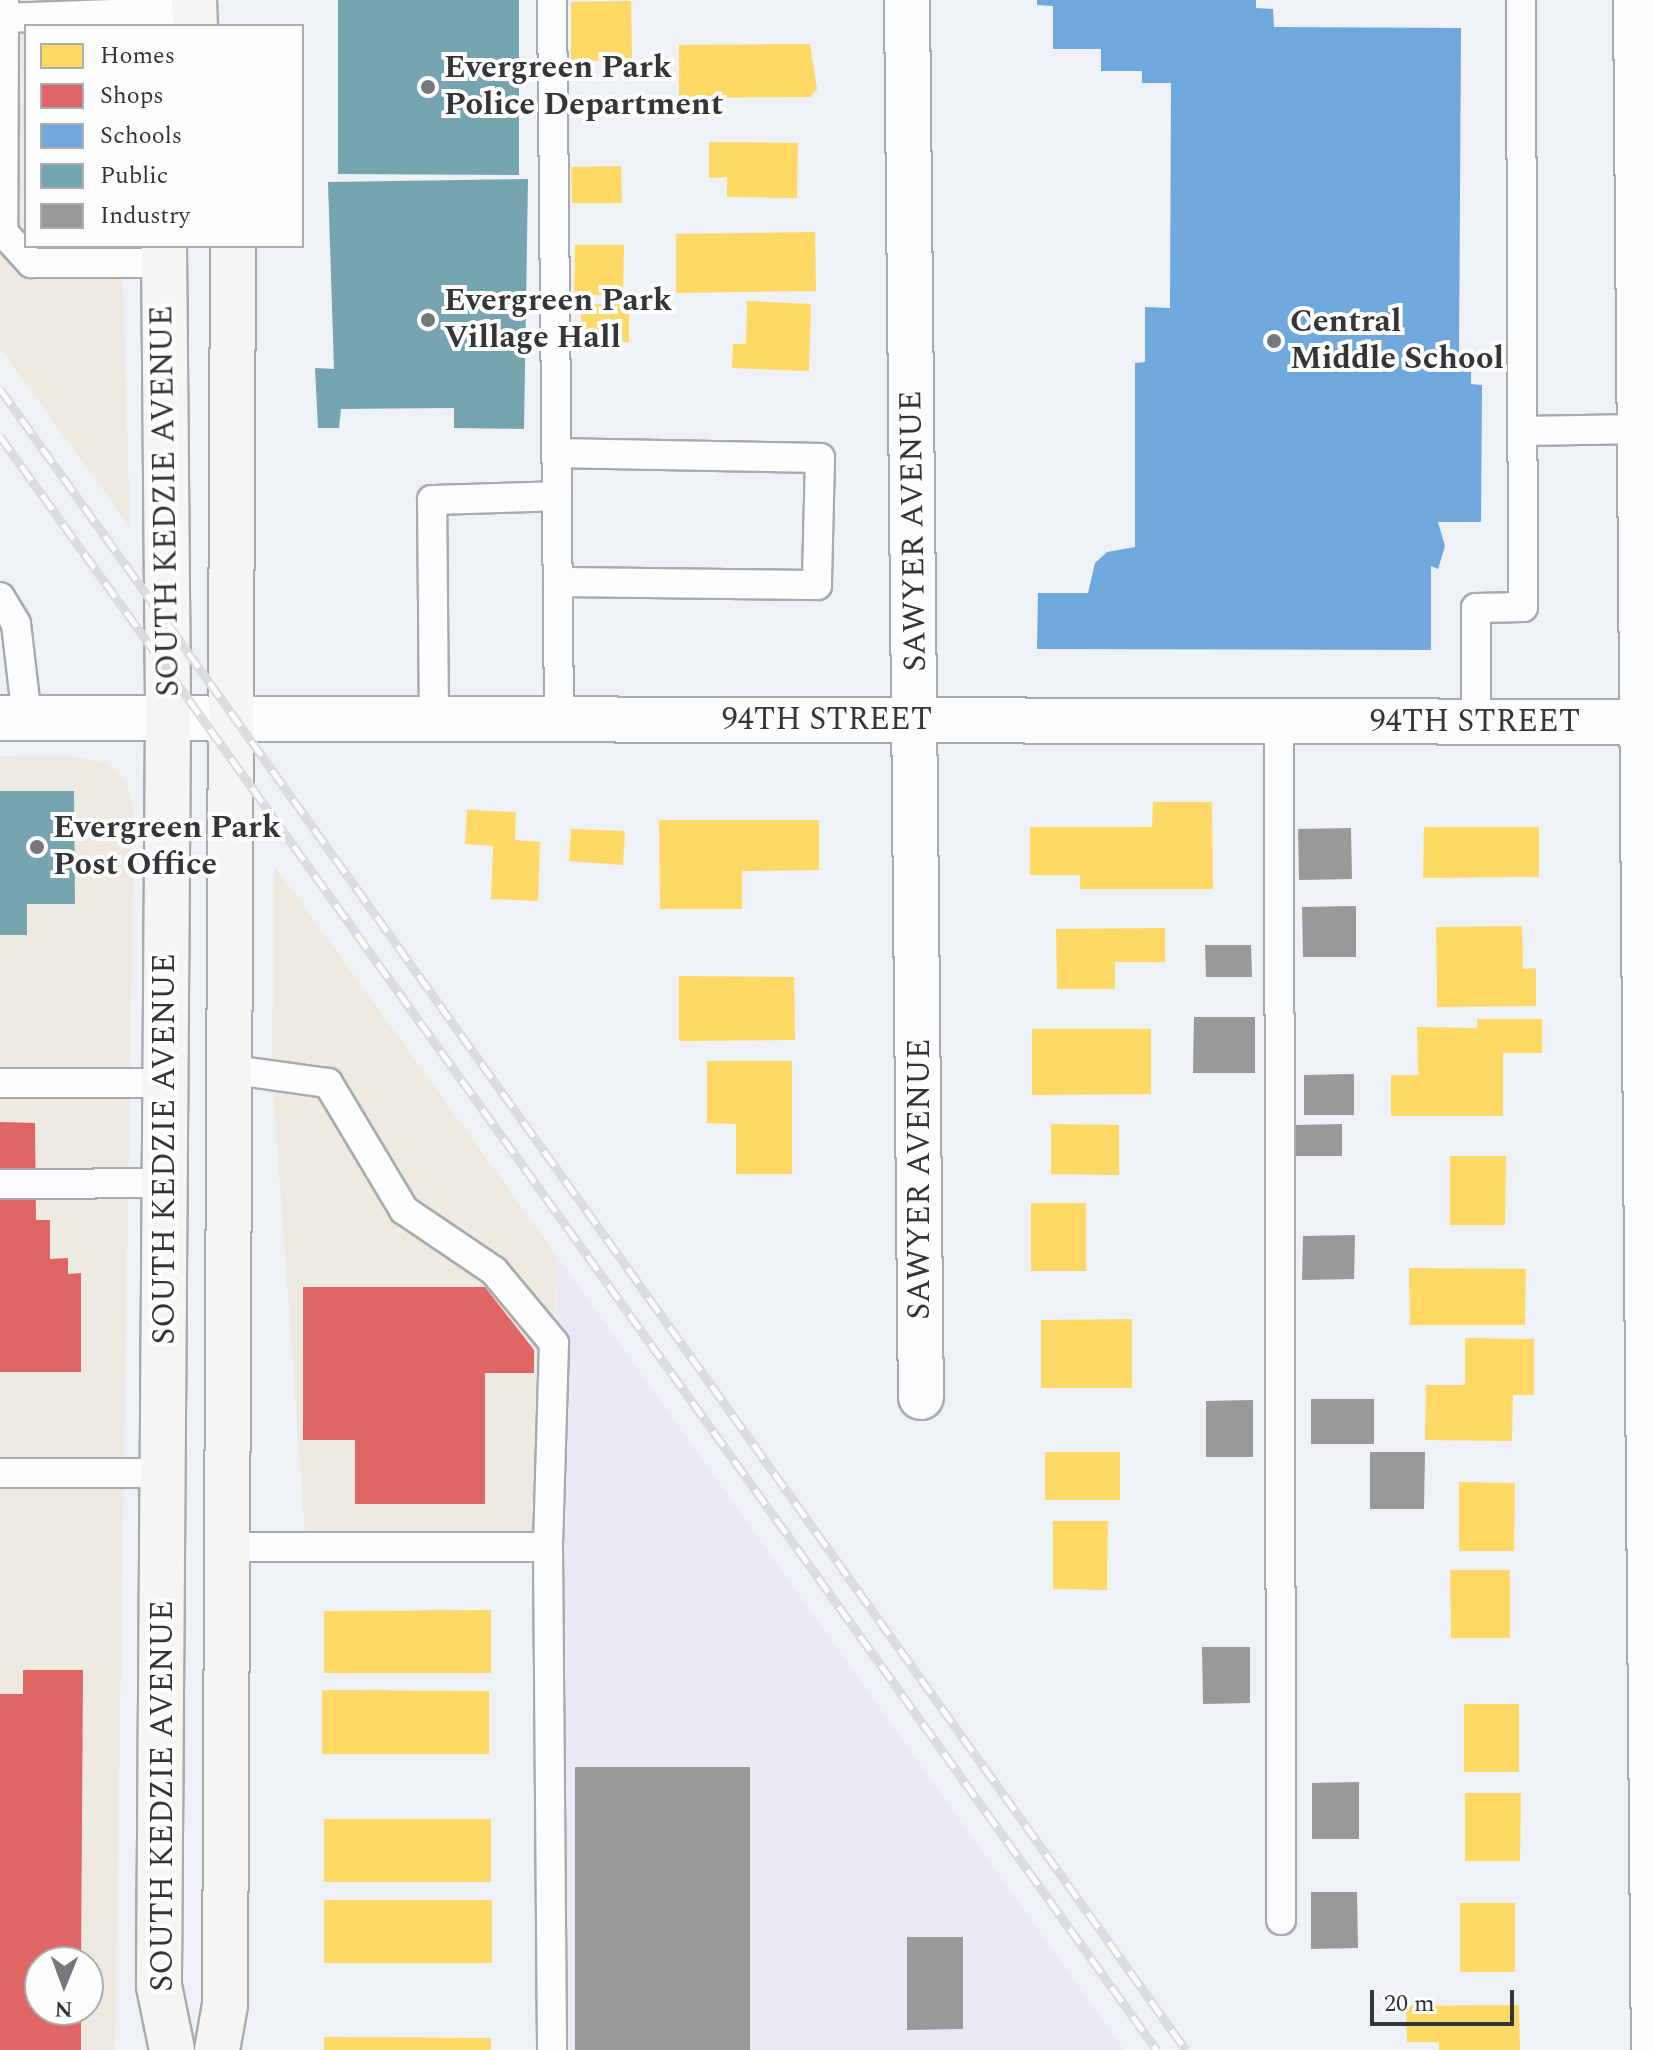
<!DOCTYPE html>
<style>
body{margin:0}
#map{position:relative;width:1654px;height:2050px;overflow:hidden;background:#eef1f6;font-family:Spectral,serif}
div>[style]{position:absolute}
.commercial>*{inset:0;background:#efeae1}
.industrial>*{inset:0;background:#ece9f7}
.homes>*{inset:0;background:#ffd966}
.shops>*{inset:0;background:#e06666}
.schools>*{inset:0;background:#6fa8dc}
.public>*{inset:0;background:#76a5af}
.industry>*{inset:0;background:#999}
.roads{filter:drop-shadow(2px 0 #a8abae) drop-shadow(-2px 0 #a8abae) drop-shadow(0 2px #a8abae) drop-shadow(0 -2px #a8abae)}
.service>*{height:28px;margin:-14px;padding:0 14px;transform-origin:14px;border-radius:14px;background:#fcfdfe}
.minor>*{height:44px;margin:-22px;padding:0 22px;transform-origin:22px;border-radius:22px;background:#fcfdfe}
.secondary>*{height:44px;margin:-22px;padding:0 22px;transform-origin:22px;border-radius:22px;background:#f7f5f3}
.rail>*{height:9px;margin-top:-4.5px;transform-origin:0;background:repeating-linear-gradient(90deg,#fdfdfd 0 18px,#dadbdc 0 36px);box-sizing:border-box;border-block:2px solid #dadbdc}
.dots>*{width:22px;height:22px;translate:-50% -50%;box-sizing:border-box;border:4px solid #fdfdfd;border-radius:50%}
span{translate:-50% -50%;white-space:nowrap;text-align:center;line-height:1.15;-webkit-text-stroke:8px #fdfdfd;paint-order:stroke}
.poi-label{font-size:32px;color:#333639;font-weight:700}
.left{translate:0 -50%;text-align:left}
.street-label{font-size:32px;color:#333639}
.legend{position:absolute;left:24px;top:24px;width:280px;height:224px;box-sizing:border-box;background:#fdfdfd;border:2px solid #acadaf;margin:0;padding:10px 14px;list-style:none;font-size:24px;color:#333639}
.legend li{display:flex;align-items:center;gap:16px;height:40px}
.legend b{width:40px;border:2px solid #acadaf}
.north{position:absolute;left:24px;top:1946px;width:80px;height:80px;box-sizing:border-box;background:#fdfdfd;border:2px solid #acadaf;border-radius:50%;rotate:181deg;font-size:22px;font-weight:700;line-height:32px;text-align:center;color:#333639}
.north::after{content:'';display:block;margin:auto;width:28px;height:36px;background:#74777b;clip-path:polygon(50% 0,100% 100%,50% 72%,0 100%)}
.scale{position:absolute;left:1370px;top:1990px;width:144px;height:36px;box-sizing:border-box;border:4px solid #333639;border-top:0;padding-left:10px;font-size:24px;line-height:28px;white-space:nowrap;color:#333639;-webkit-text-stroke:6px #fdfdfd;paint-order:stroke}
</style>
<div id="map">
<div class="commercial">
<div style="clip-path:polygon(0 0,115px 0,26px 26px,26px 246px,122px 246px,130px 527px,0 348px)"></div>
<div style="clip-path:polygon(evenodd,0 756px,82px 757px,108px 764px,127px 783px,134px 812px,115px 2050px,0 2050px,0 756px,40px 1962px,88px 1962px,88px 2010px,40px 2010px,40px 1962px)"></div>
<div style="clip-path:polygon(274px 865px,557px 1256px,548px 1547px,306px 1546px,272px 1076px)"></div>
</div>
<div class="industrial">
<div style="clip-path:polygon(557px 1256px,1124px 2050px,552px 2050px)"></div>
</div>
<div class="homes">
<div style="clip-path:polygon(631px 1px,632px 60px,571px 61px,571px 2px)"></div>
<div style="clip-path:polygon(810px 44px,817px 89px,810px 97px,679px 98px,679px 45px)"></div>
<div style="clip-path:polygon(709px 142px,798px 143px,797px 198px,727px 197px,727px 177px,709px 178px)"></div>
<div style="clip-path:polygon(621px 166px,622px 203px,572px 203px,571px 167px)"></div>
<div style="clip-path:polygon(815px 232px,816px 291px,676px 293px,676px 234px)"></div>
<div style="clip-path:polygon(575px 245px,624px 245px,623px 295px,574px 295px)"></div>
<div style="clip-path:polygon(747px 301px,811px 304px,809px 371px,732px 368px,733px 344px,746px 344px)"></div>
<div style="clip-path:polygon(581px 304px,629px 304px,629px 342px,581px 343px)"></div>
<div style="clip-path:polygon(1153px 802px,1212px 802px,1213px 889px,1080px 889px,1080px 875px,1030px 875px,1030px 827px,1152px 827px)"></div>
<div style="clip-path:polygon(467px 810px,516px 812px,515px 840px,540px 842px,538px 901px,491px 899px,493px 846px,465px 844px)"></div>
<div style="clip-path:polygon(659px 820px,819px 820px,819px 870px,742px 871px,742px 909px,660px 909px)"></div>
<div style="clip-path:polygon(1424px 827px,1539px 827px,1539px 877px,1423px 878px)"></div>
<div style="clip-path:polygon(571px 829px,625px 831px,623px 865px,569px 861px)"></div>
<div style="clip-path:polygon(1522px 926px,1523px 969px,1536px 968px,1536px 1006px,1437px 1007px,1436px 927px)"></div>
<div style="clip-path:polygon(1165px 928px,1165px 962px,1115px 962px,1115px 989px,1057px 989px,1056px 929px)"></div>
<div style="clip-path:polygon(679px 976px,794px 977px,795px 1040px,679px 1041px)"></div>
<div style="clip-path:polygon(1477px 1019px,1542px 1019px,1542px 1053px,1503px 1053px,1503px 1116px,1391px 1116px,1391px 1075px,1418px 1075px,1417px 1027px,1477px 1028px)"></div>
<div style="clip-path:polygon(1032px 1029px,1151px 1029px,1151px 1094px,1032px 1095px)"></div>
<div style="clip-path:polygon(707px 1061px,792px 1061px,792px 1174px,736px 1174px,736px 1124px,707px 1123px)"></div>
<div style="clip-path:polygon(1051px 1124px,1119px 1125px,1119px 1175px,1051px 1174px)"></div>
<div style="clip-path:polygon(1450px 1156px,1506px 1156px,1505px 1225px,1450px 1225px)"></div>
<div style="clip-path:polygon(1031px 1203px,1086px 1203px,1086px 1271px,1031px 1271px)"></div>
<div style="clip-path:polygon(1409px 1268px,1526px 1269px,1525px 1325px,1410px 1325px)"></div>
<div style="clip-path:polygon(1132px 1319px,1132px 1388px,1041px 1388px,1041px 1320px)"></div>
<div style="clip-path:polygon(1465px 1338px,1534px 1339px,1534px 1395px,1513px 1395px,1512px 1441px,1425px 1440px,1426px 1385px,1465px 1385px)"></div>
<div style="clip-path:polygon(1045px 1452px,1120px 1452px,1120px 1500px,1045px 1500px)"></div>
<div style="clip-path:polygon(1459px 1482px,1515px 1483px,1514px 1551px,1459px 1551px)"></div>
<div style="clip-path:polygon(1053px 1521px,1108px 1521px,1107px 1590px,1053px 1589px)"></div>
<div style="clip-path:polygon(1450px 1570px,1510px 1570px,1510px 1638px,1451px 1638px)"></div>
<div style="clip-path:polygon(491px 1610px,491px 1673px,324px 1673px,324px 1611px)"></div>
<div style="clip-path:polygon(322px 1690px,489px 1691px,489px 1754px,322px 1754px)"></div>
<div style="clip-path:polygon(1464px 1704px,1519px 1704px,1519px 1772px,1464px 1772px)"></div>
<div style="clip-path:polygon(1465px 1793px,1521px 1793px,1520px 1861px,1465px 1861px)"></div>
<div style="clip-path:polygon(324px 1819px,491px 1819px,491px 1882px,324px 1882px)"></div>
<div style="clip-path:polygon(324px 1900px,492px 1900px,492px 1963px,324px 1963px)"></div>
<div style="clip-path:polygon(1460px 1903px,1515px 1903px,1515px 1972px,1460px 1972px)"></div>
<div style="clip-path:polygon(1519px 2005px,1520px 2050px,1439px 2050px,1439px 2042px,1407px 2042px,1406px 2006px)"></div>
<div style="clip-path:polygon(324px 2037px,491px 2038px,491px 2050px,324px 2050px)"></div>
</div>
<div class="shops">
<div style="clip-path:polygon(0 1122px,35px 1123px,36px 1220px,50px 1220px,50px 1259px,68px 1258px,68px 1274px,81px 1273px,81px 1372px,0 1372px)"></div>
<div style="clip-path:polygon(303px 1287px,485px 1287px,534px 1350px,534px 1373px,485px 1373px,485px 1504px,355px 1504px,355px 1440px,303px 1440px)"></div>
<div style="clip-path:polygon(23px 1670px,83px 1670px,81px 1962px,40px 1962px,40px 2010px,81px 2010px,81px 2050px,0 2050px,0 1694px,23px 1694px)"></div>
</div>
<div class="schools">
<div style="clip-path:polygon(1037px 0,1256px 0,1256px 8px,1273px 9px,1274px 27px,1461px 28px,1459px 361px,1471px 361px,1471px 384px,1482px 385px,1481px 522px,1438px 522px,1445px 546px,1438px 569px,1431px 566px,1431px 650px,1037px 649px,1038px 593px,1088px 593px,1095px 563px,1107px 552px,1135px 547px,1135px 363px,1145px 362px,1145px 307px,1170px 308px,1171px 83px,1142px 83px,1142px 71px,1101px 71px,1101px 49px,1053px 49px,1053px 6px,1037px 5px)"></div>
</div>
<div class="public">
<div style="clip-path:polygon(338px 0,519px 0,519px 175px,338px 174px)"></div>
<div style="clip-path:polygon(528px 179px,524px 429px,454px 428px,454px 408px,341px 409px,339px 428px,318px 428px,315px 368px,334px 369px,328px 182px)"></div>
<div style="clip-path:polygon(0 791px,74px 791px,75px 904px,27px 904px,27px 935px,0 935px)"></div>
</div>
<div class="industry">
<div style="clip-path:polygon(1351px 828px,1352px 879px,1299px 880px,1298px 829px)"></div>
<div style="clip-path:polygon(1356px 906px,1356px 957px,1303px 957px,1302px 907px)"></div>
<div style="clip-path:polygon(1205px 945px,1251px 945px,1252px 977px,1206px 977px)"></div>
<div style="clip-path:polygon(1194px 1017px,1255px 1017px,1255px 1073px,1193px 1073px)"></div>
<div style="clip-path:polygon(1354px 1074px,1354px 1115px,1304px 1115px,1304px 1075px)"></div>
<div style="clip-path:polygon(1342px 1124px,1342px 1156px,1296px 1156px,1296px 1125px)"></div>
<div style="clip-path:polygon(1355px 1235px,1354px 1279px,1302px 1280px,1303px 1236px)"></div>
<div style="clip-path:polygon(1311px 1399px,1374px 1399px,1374px 1444px,1311px 1444px)"></div>
<div style="clip-path:polygon(1253px 1400px,1253px 1457px,1206px 1457px,1206px 1401px)"></div>
<div style="clip-path:polygon(1370px 1452px,1425px 1452px,1424px 1509px,1370px 1509px)"></div>
<div style="clip-path:polygon(1202px 1647px,1250px 1647px,1250px 1703px,1203px 1704px)"></div>
<div style="clip-path:polygon(575px 1767px,750px 1767px,750px 2050px,575px 2050px)"></div>
<div style="clip-path:polygon(1359px 1782px,1359px 1839px,1312px 1839px,1312px 1783px)"></div>
<div style="clip-path:polygon(1311px 1892px,1357px 1892px,1358px 1948px,1311px 1949px)"></div>
<div style="clip-path:polygon(907px 1937px,963px 1937px,963px 2029px,907px 2030px)"></div>
</div>
<div class="roads">
<div class="service">
<div style="left:4px;top:0;width:232px;rotate:90.2deg"></div>
<div style="left:3px;top:232px;width:42px;rotate:47.9deg"></div>
<div style="left:31px;top:263px;width:133px"></div>
<div style="left:552px;top:0;width:719px;rotate:89.44deg"></div>
<div style="left:4px;top:18px;width:190px;rotate:-2.1deg"></div>
<div style="left:1523px;top:431px;width:116px;rotate:-1deg"></div>
<div style="left:556px;top:453px;width:264px;rotate:1.1deg"></div>
<div style="left:820px;top:458px;width:127px;rotate:91.4deg"></div>
<div style="left:817px;top:585px;width:259px;rotate:-179.3deg"></div>
<div style="left:0;top:597px;width:31px;rotate:59deg"></div>
<div style="left:16px;top:624px;width:95px;rotate:83.3deg"></div>
<div style="left:434px;top:719px;width:219px;rotate:-90.5deg"></div>
<div style="left:432px;top:500px;width:125px;rotate:-1.8deg"></div>
<div style="left:1279px;top:722px;width:1198px;rotate:89.9deg"></div>
<div style="left:1476px;top:722px;width:114px;rotate:-90deg"></div>
<div style="left:1476px;top:608px;width:47px;rotate:-1.2deg"></div>
<div style="left:1523px;top:607px;width:607px;rotate:-90.19deg"></div>
<div style="left:227px;top:1069px;width:102px;rotate:7.9deg"></div>
<div style="left:328px;top:1083px;width:148px;rotate:59.1deg"></div>
<div style="left:404px;top:1210px;width:109px;rotate:34.1deg"></div>
<div style="left:494px;top:1271px;width:94px;rotate:50.2deg"></div>
<div style="left:554px;top:1343px;width:204px;rotate:91.7deg"></div>
<div style="left:548px;top:1547px;width:503px;rotate:89.54deg"></div>
<div style="left:0;top:1083px;width:165px"></div>
<div style="left:0;top:1184px;width:165px;rotate:-0.3deg"></div>
<div style="left:0;top:1473px;width:163px"></div>
<div style="left:225px;top:1547px;width:323px"></div>
</div>
<div class="minor">
<div style="left:907px;top:0;width:1397px;rotate:89.43deg"></div>
<div style="left:1636px;top:0;width:2050px;rotate:89.5deg"></div>
<div style="left:0;top:718px;width:1654px;rotate:0.14deg"></div>
</div>
<div class="secondary">
<div style="left:194px;top:0;width:26px;rotate:88deg"></div>
<div style="left:164px;top:246px;width:472px;rotate:89.5deg"></div>
<div style="left:168px;top:718px;width:1268px;rotate:90.41deg"></div>
<div style="left:159px;top:1986px;width:65px;rotate:78.5deg"></div>
<div style="left:217px;top:2050px;width:46px;rotate:-79.9deg"></div>
<div style="left:225px;top:2005px;width:1759px;rotate:-89.74deg"></div>
</div>
</div>
<div class="rail">
<div style="left:0;top:389px;width:2041px;rotate:54.47deg"></div>
<div style="left:0;top:436px;width:1986px;rotate:54.37deg"></div>
</div>
<div class="dots">
<div style="left:428px;top:87px;background:#74777b"></div>
<div style="left:428px;top:320px;background:#74777b"></div>
<div style="left:1274px;top:341px;background:#74777b"></div>
<div style="left:37px;top:847px;background:#74777b"></div>
</div>
<div class="poi-label">
<span class="left" style="left:444px;top:87px">Evergreen Park<br>Police Department</span>
<span class="left" style="left:444px;top:320px">Evergreen Park<br>Village Hall</span>
<span class="left" style="left:1290px;top:341px">Central<br>Middle School</span>
<span class="left" style="left:53px;top:847px">Evergreen Park<br>Post Office</span>
</div>
<div class="street-label">
<span style="left:166px;top:501px;rotate:-91deg">SOUTH KEDZIE AVENUE</span>
<span style="left:914px;top:531px;rotate:-91deg">SAWYER AVENUE</span>
<span style="left:827px;top:720px">94TH STREET</span>
<span style="left:1475px;top:722px">94TH STREET</span>
<span style="left:165px;top:1149px;rotate:-90deg">SOUTH KEDZIE AVENUE</span>
<span style="left:920px;top:1179px;rotate:-90deg">SAWYER AVENUE</span>
<span style="left:163px;top:1796px;rotate:-90deg">SOUTH KEDZIE AVENUE</span>
</div>
<ul class="legend">
<li><b style="height:22px;background:#ffd966"></b>Homes</li>
<li><b style="height:22px;background:#e06666"></b>Shops</li>
<li><b style="height:22px;background:#6fa8dc"></b>Schools</li>
<li><b style="height:22px;background:#76a5af"></b>Public</li>
<li><b style="height:22px;background:#999"></b>Industry</li>
</ul>
<div class="north">N</div>
<div class="scale">20 m</div>
</div>
